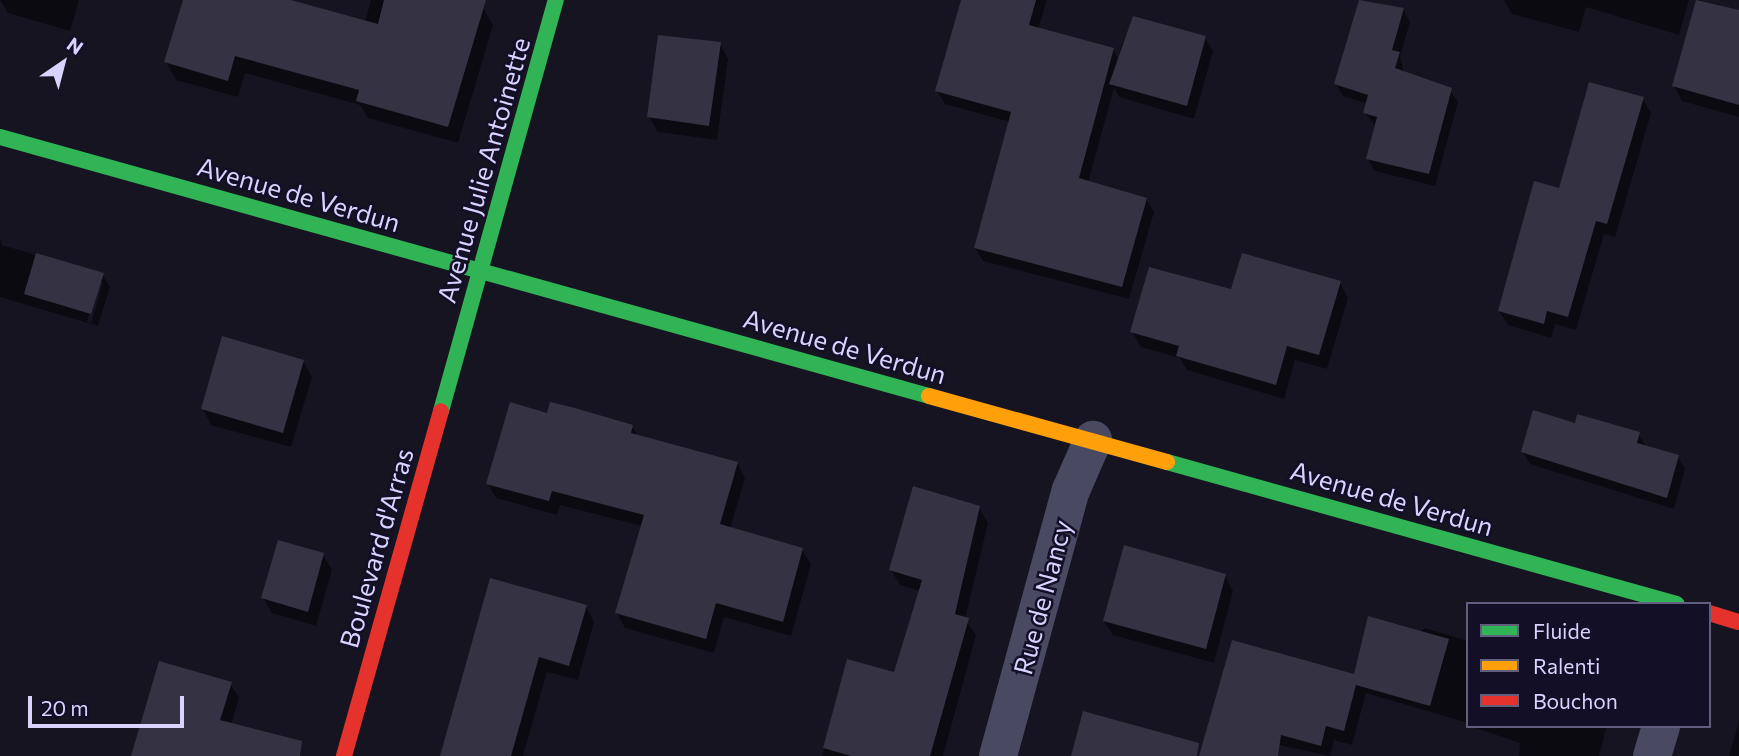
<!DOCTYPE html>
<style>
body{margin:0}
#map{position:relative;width:1739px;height:756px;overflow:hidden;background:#161421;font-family:Commissioner,sans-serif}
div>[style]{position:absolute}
.shadow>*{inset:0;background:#0007}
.building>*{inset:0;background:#343243}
.street>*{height:38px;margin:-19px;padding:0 19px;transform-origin:19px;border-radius:19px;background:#4a4962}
.fast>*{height:16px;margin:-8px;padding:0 8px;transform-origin:8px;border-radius:8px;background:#30b455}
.slow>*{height:16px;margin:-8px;padding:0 8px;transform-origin:8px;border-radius:8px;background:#ff9f0a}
.jam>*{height:16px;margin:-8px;padding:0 8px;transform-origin:8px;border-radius:8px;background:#e5322d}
span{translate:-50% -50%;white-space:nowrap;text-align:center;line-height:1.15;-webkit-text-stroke:5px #130f26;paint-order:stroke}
.street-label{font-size:26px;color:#d9d4ff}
.legend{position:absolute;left:1466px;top:602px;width:245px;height:126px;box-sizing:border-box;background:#130f26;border:2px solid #625e7d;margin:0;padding:9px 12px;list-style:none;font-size:21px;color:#d9d4ff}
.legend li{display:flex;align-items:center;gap:14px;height:35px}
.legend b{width:35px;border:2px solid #625e7d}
.north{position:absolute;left:28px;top:28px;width:70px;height:70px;-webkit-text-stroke:5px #130f26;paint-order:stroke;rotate:35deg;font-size:19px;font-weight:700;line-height:28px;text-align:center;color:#d9d4ff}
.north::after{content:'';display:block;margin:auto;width:24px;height:32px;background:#d9d4ff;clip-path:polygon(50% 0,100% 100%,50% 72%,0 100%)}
.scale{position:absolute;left:28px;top:696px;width:156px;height:32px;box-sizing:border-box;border:4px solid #d9d4ff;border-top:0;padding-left:9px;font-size:21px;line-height:24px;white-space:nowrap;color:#d9d4ff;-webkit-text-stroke:5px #130f26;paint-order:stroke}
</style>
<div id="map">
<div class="shadow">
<div style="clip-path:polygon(0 0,79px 0,70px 31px,8px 13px)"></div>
<div style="clip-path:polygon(185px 0,284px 0,365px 22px,371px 0,468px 0,483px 8px,493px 25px,458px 143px,368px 118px,360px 105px,245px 73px,238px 97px,176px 80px,166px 62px)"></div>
<div style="clip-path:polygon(965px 0,1047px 0,1038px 29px,1113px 49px,1118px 58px,1122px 43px,1205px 38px,1213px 51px,1194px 119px,1119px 97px,1114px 88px,1088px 183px,1146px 199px,1154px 212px,1129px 299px,983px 261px,975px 248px,1010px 122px,945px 104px,937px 91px)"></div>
<div style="clip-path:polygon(1361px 0,1403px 9px,1410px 22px,1400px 56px,1404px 73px,1450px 90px,1458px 102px,1435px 186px,1375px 171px,1367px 158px,1376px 127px,1365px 113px,1368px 104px,1343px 96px,1336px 84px)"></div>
<div style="clip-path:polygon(1504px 0,1689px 0,1679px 35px,1586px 7px,1579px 32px,1512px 14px)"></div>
<div style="clip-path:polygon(1698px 0,1739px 12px,1739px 117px,1682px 101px,1674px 86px)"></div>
<div style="clip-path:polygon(720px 44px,728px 59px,717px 140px,658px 132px,649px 117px)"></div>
<div style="clip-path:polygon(1643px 99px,1651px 113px,1615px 237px,1604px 234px,1576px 330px,1555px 324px,1551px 338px,1508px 325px,1499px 311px,1560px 190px)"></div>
<div style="clip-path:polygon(evenodd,0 238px,2px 245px,102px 274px,110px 287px,98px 326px,0 297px,0 238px,99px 282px,103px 282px,91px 323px,87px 322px,99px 282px)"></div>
<div style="clip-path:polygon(1340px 283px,1348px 298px,1327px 369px,1295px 360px,1284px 399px,1187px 370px,1180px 358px,1141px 347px,1132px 332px,1232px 292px)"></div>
<div style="clip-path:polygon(303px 361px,312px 377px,291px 447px,211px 425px,203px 409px)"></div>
<div style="clip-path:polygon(548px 415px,632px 426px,638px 437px,737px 463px,745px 478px,730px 529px,802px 550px,811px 564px,791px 636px,724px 617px,714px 653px,625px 628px,617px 613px,642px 526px,560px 505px,557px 515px,496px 498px,488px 484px)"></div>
<div style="clip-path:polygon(1576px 425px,1638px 434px,1646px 446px,1678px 457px,1685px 469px,1674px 509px,1530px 464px,1523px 452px)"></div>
<div style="clip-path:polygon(979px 508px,988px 523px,965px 619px,976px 635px,943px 756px,822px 756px,848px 662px,895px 674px,921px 591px,900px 585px,891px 570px)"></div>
<div style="clip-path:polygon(323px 555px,332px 570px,316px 626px,272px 613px,263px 598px)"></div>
<div style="clip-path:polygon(1225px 576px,1233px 591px,1214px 663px,1113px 635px,1104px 621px)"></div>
<div style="clip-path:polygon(586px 607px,594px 622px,578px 680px,547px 672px,523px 756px,442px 756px)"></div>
<div style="clip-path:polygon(1425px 628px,1468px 641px,1468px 723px,1366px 693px,1352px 745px,1334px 740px,1330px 756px,1270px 743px,1266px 756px,1213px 756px,1356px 676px)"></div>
<div style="clip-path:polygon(230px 683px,239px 698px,231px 725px,247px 756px,133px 756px)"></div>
<div style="clip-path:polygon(1739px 722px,1739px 756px,1729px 756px)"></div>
<div style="clip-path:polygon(1470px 726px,1607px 726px,1599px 756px,1519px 756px,1520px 743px)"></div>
</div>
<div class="building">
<div style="clip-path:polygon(183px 0,291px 0,378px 24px,384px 0,486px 0,448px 127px,356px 101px,359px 90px,235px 56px,228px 81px,164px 62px)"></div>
<div style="clip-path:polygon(961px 0,1036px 0,1029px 25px,1114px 48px,1079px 178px,1147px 198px,1122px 287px,974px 248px,1011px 112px,935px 91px)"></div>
<div style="clip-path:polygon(1359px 0,1404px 8px,1392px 50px,1400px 52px,1395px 68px,1452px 88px,1429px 174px,1366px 159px,1377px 117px,1363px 113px,1368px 95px,1334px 84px)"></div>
<div style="clip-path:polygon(1696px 0,1739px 10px,1739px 105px,1672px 86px)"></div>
<div style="clip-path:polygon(1133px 16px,1206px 36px,1187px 106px,1109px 84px)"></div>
<div style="clip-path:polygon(658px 35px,721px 42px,709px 126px,647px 117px)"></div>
<div style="clip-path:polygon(1589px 82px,1644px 97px,1607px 224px,1596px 221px,1568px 317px,1547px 311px,1544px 324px,1498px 311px,1534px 181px,1559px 188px)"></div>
<div style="clip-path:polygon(36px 253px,104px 273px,91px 314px,24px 294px)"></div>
<div style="clip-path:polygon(1242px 253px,1341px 281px,1319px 355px,1287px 346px,1276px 385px,1176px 356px,1179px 346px,1130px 332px,1149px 267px,1231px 289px)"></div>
<div style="clip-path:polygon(222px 336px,304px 360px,283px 433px,201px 409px)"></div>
<div style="clip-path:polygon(510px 402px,547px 413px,550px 402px,575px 408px,633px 425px,631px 433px,738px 462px,720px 524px,803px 548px,783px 622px,716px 603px,706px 639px,615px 613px,644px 515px,552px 491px,549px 501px,486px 484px)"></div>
<div style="clip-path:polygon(1533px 410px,1575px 423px,1577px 414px,1640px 432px,1637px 443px,1679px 455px,1667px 498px,1521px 452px)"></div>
<div style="clip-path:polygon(913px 486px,980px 506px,955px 614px,969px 618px,930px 756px,851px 756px,823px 748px,847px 659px,894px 672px,922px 580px,889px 570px)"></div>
<div style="clip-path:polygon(278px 540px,324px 553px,308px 612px,261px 598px)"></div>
<div style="clip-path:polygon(1124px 545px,1226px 574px,1206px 649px,1103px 621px)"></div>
<div style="clip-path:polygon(490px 578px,587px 605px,569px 666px,539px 657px,511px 756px,440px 756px)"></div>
<div style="clip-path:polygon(1368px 616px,1449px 639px,1430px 706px,1356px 685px,1344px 731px,1326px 726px,1321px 746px,1281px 735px,1278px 756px,1199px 756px,1232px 640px,1354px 674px)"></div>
<div style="clip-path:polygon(159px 661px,232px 682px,220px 720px,302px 741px,300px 756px,131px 756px)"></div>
<div style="clip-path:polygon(1083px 711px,1199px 743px,1197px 756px,1071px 756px)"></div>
</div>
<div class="street">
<div style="left:998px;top:756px;width:276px;rotate:-74.7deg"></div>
<div style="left:1071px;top:490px;width:55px;rotate:-66.3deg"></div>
<div style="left:1652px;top:756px;width:31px;rotate:-73deg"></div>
</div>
<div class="fast">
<div style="left:0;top:137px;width:964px;rotate:15.58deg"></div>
<div style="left:441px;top:411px;width:427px;rotate:-74.4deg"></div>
<div style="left:1167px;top:462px;width:529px;rotate:15.56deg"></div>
</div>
<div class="slow">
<div style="left:929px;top:396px;width:247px;rotate:15.5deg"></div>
</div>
<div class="jam">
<div style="left:1709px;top:613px;width:31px;rotate:17deg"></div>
<div style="left:344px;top:756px;width:358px;rotate:-74.3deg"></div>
</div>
<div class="street-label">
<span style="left:483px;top:170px;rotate:-74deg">Avenue Julie Antoinette</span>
<span style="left:299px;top:194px;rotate:16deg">Avenue de Verdun</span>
<span style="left:845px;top:346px;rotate:16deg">Avenue de Verdun</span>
<span style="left:1392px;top:498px;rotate:16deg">Avenue de Verdun</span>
<span style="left:376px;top:548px;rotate:-74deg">Boulevard d'Arras</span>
<span style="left:1042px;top:597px;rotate:-75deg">Rue de Nancy</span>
</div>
<ul class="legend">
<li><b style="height:9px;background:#30b455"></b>Fluide</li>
<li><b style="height:9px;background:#ff9f0a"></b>Ralenti</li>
<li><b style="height:9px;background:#e5322d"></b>Bouchon</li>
</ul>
<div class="north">N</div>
<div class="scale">20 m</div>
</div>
